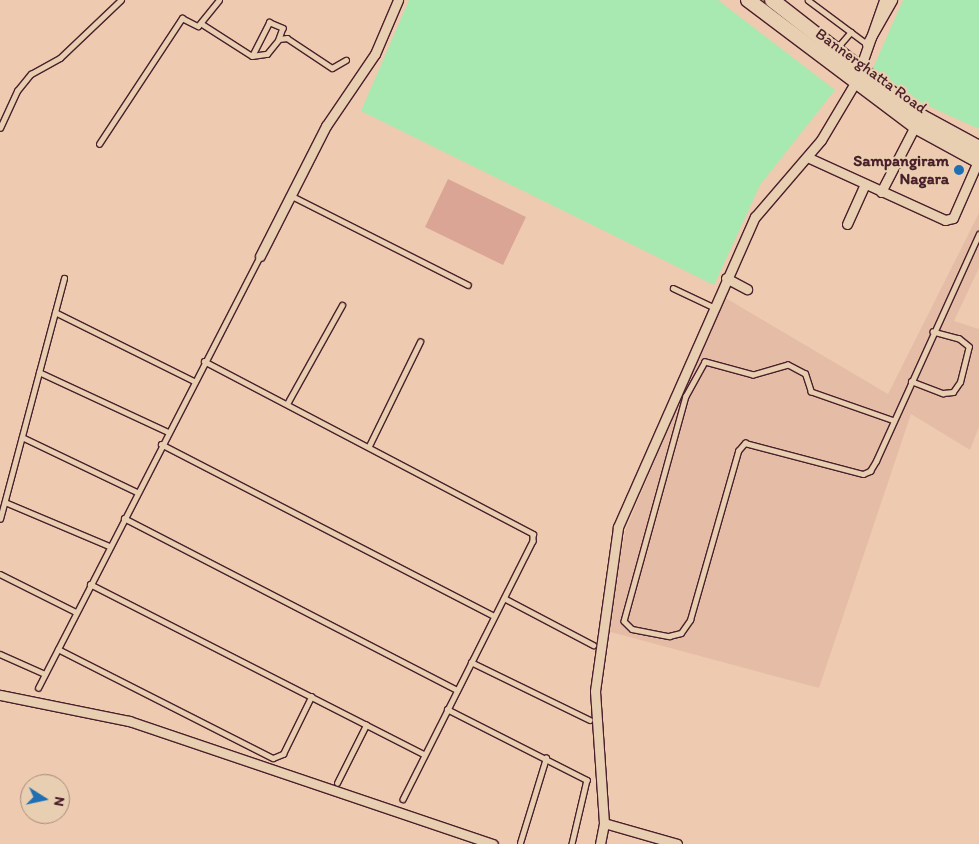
<!DOCTYPE html>
<style>
body{margin:0}
#map{position:relative;width:979px;height:844px;overflow:hidden;background:#eecbb0;font-family:Itim,sans-serif}
div>[style]{position:absolute}
.built>*{inset:0;background:#e5bda6}
.green>*{inset:0;background:#a8e8b1}
.building>*{inset:0;background:#daa595}
.roads{filter:drop-shadow(1px 0 #4a1f2b) drop-shadow(-1px 0 #4a1f2b) drop-shadow(0 1px #4a1f2b) drop-shadow(0 -1px #4a1f2b)}
.lane>*{height:4.5px;margin:-2.25px;padding:0 2.25px;transform-origin:2.25px;border-radius:2.25px;background:#e9cfb1}
.street>*{height:9px;margin:-4.5px;padding:0 4.5px;transform-origin:4.5px;border-radius:4.5px;background:#e9cfb1}
.primary>*{height:14px;margin:-7px;padding:0 7px;transform-origin:7px;border-radius:7px;background:#e9cfb1}
.dots>*{width:14px;height:14px;translate:-50% -50%;box-sizing:border-box;border:2px solid #e9cfb1;border-radius:50%}
span{translate:-50% -50%;white-space:nowrap;text-align:center;line-height:1.15;-webkit-text-stroke:4.5px #e9cfb1;paint-order:stroke}
.street-label{font-size:16px;color:#4a1f2b}
.poi-label{font-size:16px;color:#4a1f2b;font-weight:700}
.right{translate:-100% -50%;text-align:right}
.north{position:absolute;left:20px;top:774px;width:50px;height:50px;box-sizing:border-box;background:#e9cfb1;border:1px solid #a9897b;border-radius:50%;rotate:100deg;font-size:14px;font-weight:700;line-height:20px;text-align:center;color:#4a1f2b}
.north::after{content:'';display:block;margin:auto;width:18px;height:22px;background:#1f6fb2;clip-path:polygon(50% 0,100% 100%,50% 72%,0 100%)}
</style>
<div id="map">
<div class="built">
<div style="clip-path:polygon(979px 213px,979px 268px,954px 321px,979px 329px,979px 427px,970px 450px,911px 414px,819px 688px,607px 631px,625px 531px,724px 297px,888px 394px)"></div>
</div>
<div class="green">
<div style="clip-path:polygon(409px 0,718px 0,835px 90px,760px 185px,714px 285px,361px 111px)"></div>
<div style="clip-path:polygon(903px 0,979px 0,979px 129px,922px 103px,873px 68px)"></div>
</div>
<div class="building">
<div style="clip-path:polygon(448px 179px,526px 217px,503px 265px,425px 227px)"></div>
</div>
<div class="roads">
<div class="lane">
<div style="left:808px;top:0;width:74px;rotate:36.7deg"></div>
<div style="left:202px;top:24px;width:59px;rotate:32.6deg"></div>
<div style="left:252px;top:56px;width:15px;rotate:-8deg"></div>
<div style="left:267px;top:54px;width:19px;rotate:-51deg"></div>
<div style="left:279px;top:39px;width:8px;rotate:-7deg"></div>
<div style="left:287px;top:38px;width:54px;rotate:33.7deg"></div>
<div style="left:332px;top:68px;width:16px;rotate:-30deg"></div>
<div style="left:837px;top:48px;width:21px;rotate:-49deg"></div>
<div style="left:252px;top:56px;width:38px;rotate:-63deg"></div>
<div style="left:269px;top:22px;width:15px;rotate:23deg"></div>
<div style="left:283px;top:28px;width:12px;rotate:110deg"></div>
<div style="left:0;top:128px;width:41px;rotate:-65.3deg"></div>
<div style="left:17px;top:91px;width:22px;rotate:-51deg"></div>
<div style="left:31px;top:74px;width:33px;rotate:-29deg"></div>
<div style="left:60px;top:58px;width:84px;rotate:-43.6deg"></div>
<div style="left:99px;top:144px;width:151px;rotate:-56.6deg"></div>
<div style="left:182px;top:18px;width:18px;rotate:27deg"></div>
<div style="left:198px;top:26px;width:33px;rotate:-51deg"></div>
<div style="left:292px;top:196px;width:197px;rotate:26.8deg"></div>
<div style="left:673px;top:288px;width:44px;rotate:25.4deg"></div>
<div style="left:55px;top:312px;width:155px;rotate:26.4deg"></div>
<div style="left:204px;top:361px;width:372px;rotate:27.7deg"></div>
<div style="left:533px;top:534px;width:7px;rotate:90deg"></div>
<div style="left:533px;top:541px;width:289px;rotate:116.7deg"></div>
<div style="left:39px;top:372px;width:142px;rotate:24.9deg"></div>
<div style="left:911px;top:381px;width:34px;rotate:21deg"></div>
<div style="left:943px;top:393px;width:10px;rotate:-6deg"></div>
<div style="left:953px;top:392px;width:12px;rotate:-55deg"></div>
<div style="left:960px;top:382px;width:36px;rotate:-76deg"></div>
<div style="left:969px;top:347px;width:13px;rotate:-141deg"></div>
<div style="left:959px;top:339px;width:27px;rotate:-165deg"></div>
<div style="left:287px;top:404px;width:113px;rotate:-60.9deg"></div>
<div style="left:894px;top:421px;width:88px;rotate:-160.7deg"></div>
<div style="left:811px;top:392px;width:19px;rotate:-108deg"></div>
<div style="left:805px;top:374px;width:19px;rotate:-152deg"></div>
<div style="left:788px;top:365px;width:36px;rotate:164deg"></div>
<div style="left:753px;top:375px;width:50px;rotate:-164.8deg"></div>
<div style="left:705px;top:362px;width:39px;rotate:119deg"></div>
<div style="left:686px;top:396px;width:233px;rotate:105.4deg"></div>
<div style="left:624px;top:621px;width:11px;rotate:45deg"></div>
<div style="left:632px;top:629px;width:38px;rotate:11deg"></div>
<div style="left:669px;top:636px;width:12px;rotate:-14deg"></div>
<div style="left:681px;top:633px;width:16px;rotate:-55deg"></div>
<div style="left:690px;top:620px;width:176px;rotate:-74.1deg"></div>
<div style="left:738px;top:451px;width:11px;rotate:-49deg"></div>
<div style="left:745px;top:443px;width:122px;rotate:14.7deg"></div>
<div style="left:863px;top:474px;width:8px;rotate:-23deg"></div>
<div style="left:870px;top:471px;width:12px;rotate:-59deg"></div>
<div style="left:876px;top:461px;width:249px;rotate:-65.6deg"></div>
<div style="left:22px;top:437px;width:127px;rotate:25.6deg"></div>
<div style="left:161px;top:444px;width:375px;rotate:27.3deg"></div>
<div style="left:369px;top:446px;width:116px;rotate:-63.9deg"></div>
<div style="left:5px;top:502px;width:113px;rotate:22.9deg"></div>
<div style="left:124px;top:518px;width:375px;rotate:27.3deg"></div>
<div style="left:0;top:519px;width:249px;rotate:-75.1deg"></div>
<div style="left:0;top:574px;width:85px;rotate:26.6deg"></div>
<div style="left:90px;top:584px;width:375px;rotate:27deg"></div>
<div style="left:504px;top:598px;width:101px;rotate:27.8deg"></div>
<div style="left:58px;top:649px;width:241px;rotate:26.9deg"></div>
<div style="left:273px;top:758px;width:11px;rotate:-22deg"></div>
<div style="left:283px;top:754px;width:64px;rotate:-63.8deg"></div>
<div style="left:0;top:654px;width:49px;rotate:24deg"></div>
<div style="left:471px;top:662px;width:132px;rotate:26deg"></div>
<div style="left:38px;top:688px;width:486px;rotate:-62.8deg"></div>
<div style="left:447px;top:709px;width:157px;rotate:26.9deg"></div>
<div style="left:587px;top:780px;width:66px;rotate:103.2deg"></div>
<div style="left:337px;top:783px;width:65px;rotate:-63.4deg"></div>
<div style="left:520px;top:843px;width:89px;rotate:-73deg"></div>
</div>
<div class="street">
<div style="left:867px;top:44px;width:51px;rotate:-60.4deg"></div>
<div style="left:807px;top:157px;width:152px;rotate:24.5deg"></div>
<div style="left:945px;top:220px;width:8px;rotate:-14deg"></div>
<div style="left:953px;top:218px;width:62px;rotate:-66.3deg"></div>
<div style="left:881px;top:192px;width:74px;rotate:-62.7deg"></div>
<div style="left:847px;top:224px;width:44px;rotate:-65.8deg"></div>
<div style="left:260px;top:256px;width:146px;rotate:-63.1deg"></div>
<div style="left:326px;top:126px;width:87px;rotate:-55.8deg"></div>
<div style="left:375px;top:54px;width:59px;rotate:-66.9deg"></div>
<div style="left:726px;top:278px;width:24px;rotate:28deg"></div>
<div style="left:0;top:695px;width:132px;rotate:11.4deg"></div>
<div style="left:129px;top:721px;width:384px;rotate:18.7deg"></div>
<div style="left:604px;top:823px;width:76px;rotate:16deg"></div>
<div style="left:600px;top:844px;width:21px;rotate:-79deg"></div>
<div style="left:604px;top:823px;width:132px;rotate:-93.9deg"></div>
<div style="left:595px;top:691px;width:166px;rotate:-82deg"></div>
<div style="left:618px;top:527px;width:339px;rotate:-66.2deg"></div>
<div style="left:755px;top:217px;width:101px;rotate:-49.4deg"></div>
<div style="left:821px;top:140px;width:66px;rotate:-59.2deg"></div>
<div style="left:855px;top:83px;width:88px;rotate:-70.7deg"></div>
</div>
<div class="primary">
<div style="left:748px;top:0;width:209px;rotate:37deg"></div>
<div style="left:915px;top:126px;width:73px;rotate:28.7deg"></div>
<div style="left:772px;top:0;width:190px;rotate:38deg"></div>
<div style="left:922px;top:117px;width:65px;rotate:28.5deg"></div>
</div>
</div>
<div class="dots">
<div style="left:959px;top:170px;background:#1f6fb2"></div>
</div>
<div class="street-label">
<span style="left:871px;top:71px;rotate:36deg">Bannerghatta Road</span>
</div>
<div class="poi-label">
<span class="right" style="left:949px;top:170px">Sampangiram<br>Nagara</span>
</div>
<div class="north">N</div>
</div>
